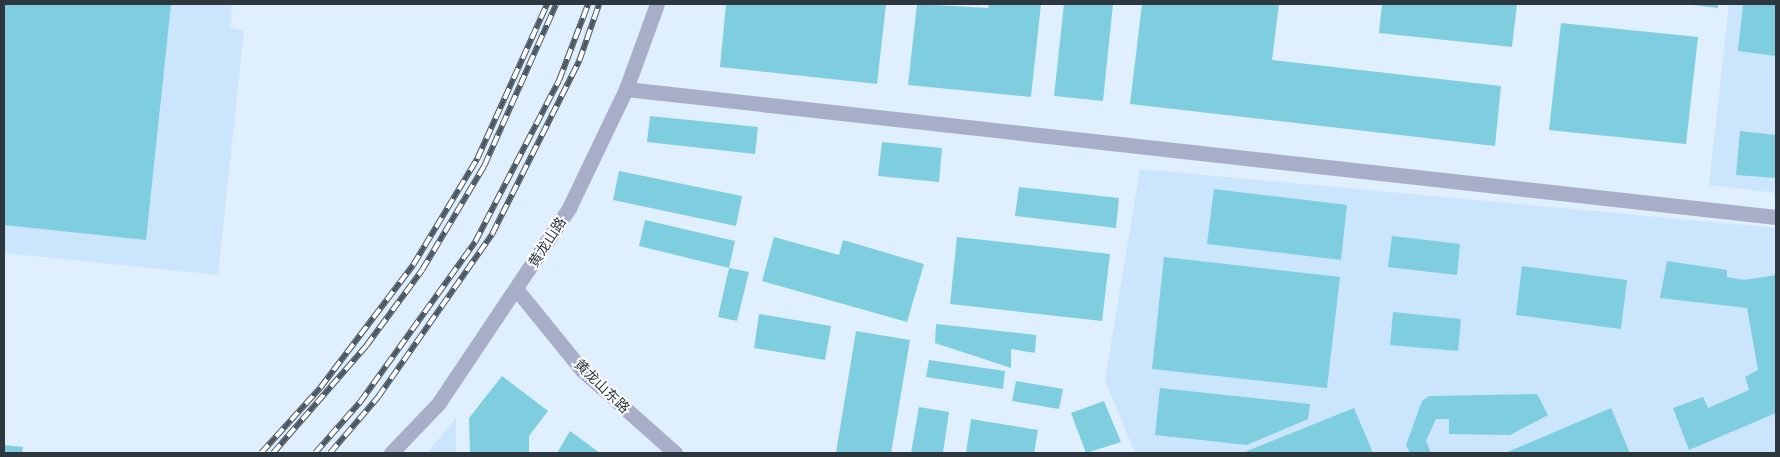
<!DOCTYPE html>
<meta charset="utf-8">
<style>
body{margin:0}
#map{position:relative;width:1780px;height:457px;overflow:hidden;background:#dfeffd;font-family:Mulish,"Noto Sans SC",sans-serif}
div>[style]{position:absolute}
.built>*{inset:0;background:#cbe5fc}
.building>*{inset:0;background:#7fcedf}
.minor>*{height:15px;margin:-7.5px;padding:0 7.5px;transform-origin:7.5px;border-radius:7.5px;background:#a8aec7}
.rail>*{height:5.5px;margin-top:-2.75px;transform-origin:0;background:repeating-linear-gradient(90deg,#fff 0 11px,#4c5862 0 22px);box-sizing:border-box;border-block:1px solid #4c5862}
span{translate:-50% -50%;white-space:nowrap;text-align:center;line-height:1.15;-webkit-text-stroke:4px #fff;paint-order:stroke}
.street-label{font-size:14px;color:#2c3740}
.frame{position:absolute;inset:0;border:5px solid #2c3740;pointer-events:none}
</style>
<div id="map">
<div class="built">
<div style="clip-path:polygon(4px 4px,232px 4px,230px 28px,244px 30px,218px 275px,4px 253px)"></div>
<div style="clip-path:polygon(1729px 4px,1776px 4px,1776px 193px,1709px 185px)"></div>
<div style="clip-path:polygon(1140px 169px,1776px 228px,1776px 453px,1135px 453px,1105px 380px)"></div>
<div style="clip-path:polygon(456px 418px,456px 453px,427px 453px)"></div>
</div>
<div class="building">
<div style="clip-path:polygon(4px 4px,171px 4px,146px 240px,4px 225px)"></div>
<div style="clip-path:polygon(726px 4px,886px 4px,877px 84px,720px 67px)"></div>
<div style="clip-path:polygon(917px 4px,988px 8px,989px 4px,1041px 4px,1031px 97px,908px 85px)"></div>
<div style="clip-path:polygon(1064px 4px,1113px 4px,1103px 101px,1054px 96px)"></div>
<div style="clip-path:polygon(1142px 4px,1279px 4px,1272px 60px,1501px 86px,1495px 146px,1130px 104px)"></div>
<div style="clip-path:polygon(1382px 4px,1517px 4px,1512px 47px,1379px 33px)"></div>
<div style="clip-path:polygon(1684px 4px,1718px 4px,1718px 8px)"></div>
<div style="clip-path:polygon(1743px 4px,1776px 4px,1776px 56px,1738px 51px)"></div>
<div style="clip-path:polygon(1561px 23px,1698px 37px,1686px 144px,1549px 130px)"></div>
<div style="clip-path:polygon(650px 116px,758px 127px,755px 154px,647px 142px)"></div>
<div style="clip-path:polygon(1740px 131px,1776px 135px,1776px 178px,1736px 175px)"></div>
<div style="clip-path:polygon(882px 142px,942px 148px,939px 182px,878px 176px)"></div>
<div style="clip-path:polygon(619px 171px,742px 196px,736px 226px,613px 200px)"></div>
<div style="clip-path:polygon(1019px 187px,1119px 198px,1116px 228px,1015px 216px)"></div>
<div style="clip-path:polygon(1214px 189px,1347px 205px,1341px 260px,1207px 244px)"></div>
<div style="clip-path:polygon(645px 220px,735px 241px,729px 268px,749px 272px,737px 321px,718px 317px,729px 268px,639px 246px)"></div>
<div style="clip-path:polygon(1392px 236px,1460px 244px,1457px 275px,1388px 267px)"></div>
<div style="clip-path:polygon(774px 237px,839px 255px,843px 240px,924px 264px,907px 322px,762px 281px)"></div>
<div style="clip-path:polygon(957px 237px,1110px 254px,1102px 321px,950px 304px)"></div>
<div style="clip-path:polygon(1164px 257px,1340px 277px,1327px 388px,1152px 369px)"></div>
<div style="clip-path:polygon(1667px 261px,1727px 270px,1727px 277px,1744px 280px,1776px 275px,1776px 413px,1689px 450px,1673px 408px,1703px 397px,1708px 408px,1749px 390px,1745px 377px,1758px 370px,1747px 308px,1660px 298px)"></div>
<div style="clip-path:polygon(1522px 266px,1627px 280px,1621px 329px,1516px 315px)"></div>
<div style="clip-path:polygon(1393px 312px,1461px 319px,1458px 351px,1390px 345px)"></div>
<div style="clip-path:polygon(759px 314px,831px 326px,825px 360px,754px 348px)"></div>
<div style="clip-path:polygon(936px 324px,1036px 335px,1035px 353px,1011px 349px,1011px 368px,935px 343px)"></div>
<div style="clip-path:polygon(856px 331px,910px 340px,891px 453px,836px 453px)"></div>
<div style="clip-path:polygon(929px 360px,1005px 371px,1003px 389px,926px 377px)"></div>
<div style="clip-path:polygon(502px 376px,548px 411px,529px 436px,529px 453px,470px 453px,469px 418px)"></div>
<div style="clip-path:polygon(1016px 381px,1063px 389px,1059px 409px,1012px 401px)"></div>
<div style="clip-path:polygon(1160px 388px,1310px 404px,1308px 419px,1247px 445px,1155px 435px)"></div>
<div style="clip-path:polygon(1537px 394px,1548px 415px,1510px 435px,1449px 434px,1449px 419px,1436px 419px,1426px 441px,1431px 453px,1410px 453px,1406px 445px,1422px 401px,1429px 396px)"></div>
<div style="clip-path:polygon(1104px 401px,1121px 442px,1086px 453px,1071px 413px)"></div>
<div style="clip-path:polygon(919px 407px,949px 412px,943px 453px,911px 453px)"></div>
<div style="clip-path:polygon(1354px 408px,1373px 453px,1242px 453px)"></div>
<div style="clip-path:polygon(1611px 408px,1630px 453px,1505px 453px)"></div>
<div style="clip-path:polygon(971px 419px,1038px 430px,1034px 453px,966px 453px)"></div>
<div style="clip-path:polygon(570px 431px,600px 453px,557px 453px)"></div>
<div style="clip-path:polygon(4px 445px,23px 447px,22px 453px,4px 453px)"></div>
</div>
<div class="minor">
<div style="left:626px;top:89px;width:1157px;rotate:6.35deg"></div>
<div style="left:517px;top:290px;width:103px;rotate:50.9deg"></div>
<div style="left:582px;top:370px;width:125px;rotate:41.7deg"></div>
<div style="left:391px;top:453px;width:68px;rotate:-46.2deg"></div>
<div style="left:438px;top:404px;width:236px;rotate:-56.2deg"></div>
<div style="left:569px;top:208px;width:132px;rotate:-64.4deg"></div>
<div style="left:626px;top:89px;width:90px;rotate:-70deg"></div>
</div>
<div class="rail">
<div style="left:261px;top:453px;width:88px;rotate:-47.8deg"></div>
<div style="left:320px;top:388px;width:154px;rotate:-52.9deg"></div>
<div style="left:413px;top:265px;width:124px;rotate:-58.9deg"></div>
<div style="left:477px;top:159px;width:170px;rotate:-65.7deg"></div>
<div style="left:273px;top:453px;width:142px;rotate:-49deg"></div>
<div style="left:366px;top:346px;width:94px;rotate:-53.6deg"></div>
<div style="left:422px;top:270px;width:121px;rotate:-59.2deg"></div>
<div style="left:484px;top:166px;width:177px;rotate:-66deg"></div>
<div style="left:315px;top:453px;width:68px;rotate:-48.6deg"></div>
<div style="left:360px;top:402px;width:197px;rotate:-54.3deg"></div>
<div style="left:475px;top:242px;width:182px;rotate:-62.6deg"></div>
<div style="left:559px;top:80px;width:81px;rotate:-69.1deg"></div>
<div style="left:330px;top:453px;width:74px;rotate:-49.4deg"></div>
<div style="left:378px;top:397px;width:199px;rotate:-55deg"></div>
<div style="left:492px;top:234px;width:194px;rotate:-63.3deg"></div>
<div style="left:579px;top:61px;width:60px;rotate:-70.7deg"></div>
</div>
<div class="street-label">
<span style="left:547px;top:242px;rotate:-57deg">黄龙山路</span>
<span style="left:602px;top:386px;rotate:44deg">黄龙山东路</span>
</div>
<div class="frame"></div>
</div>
